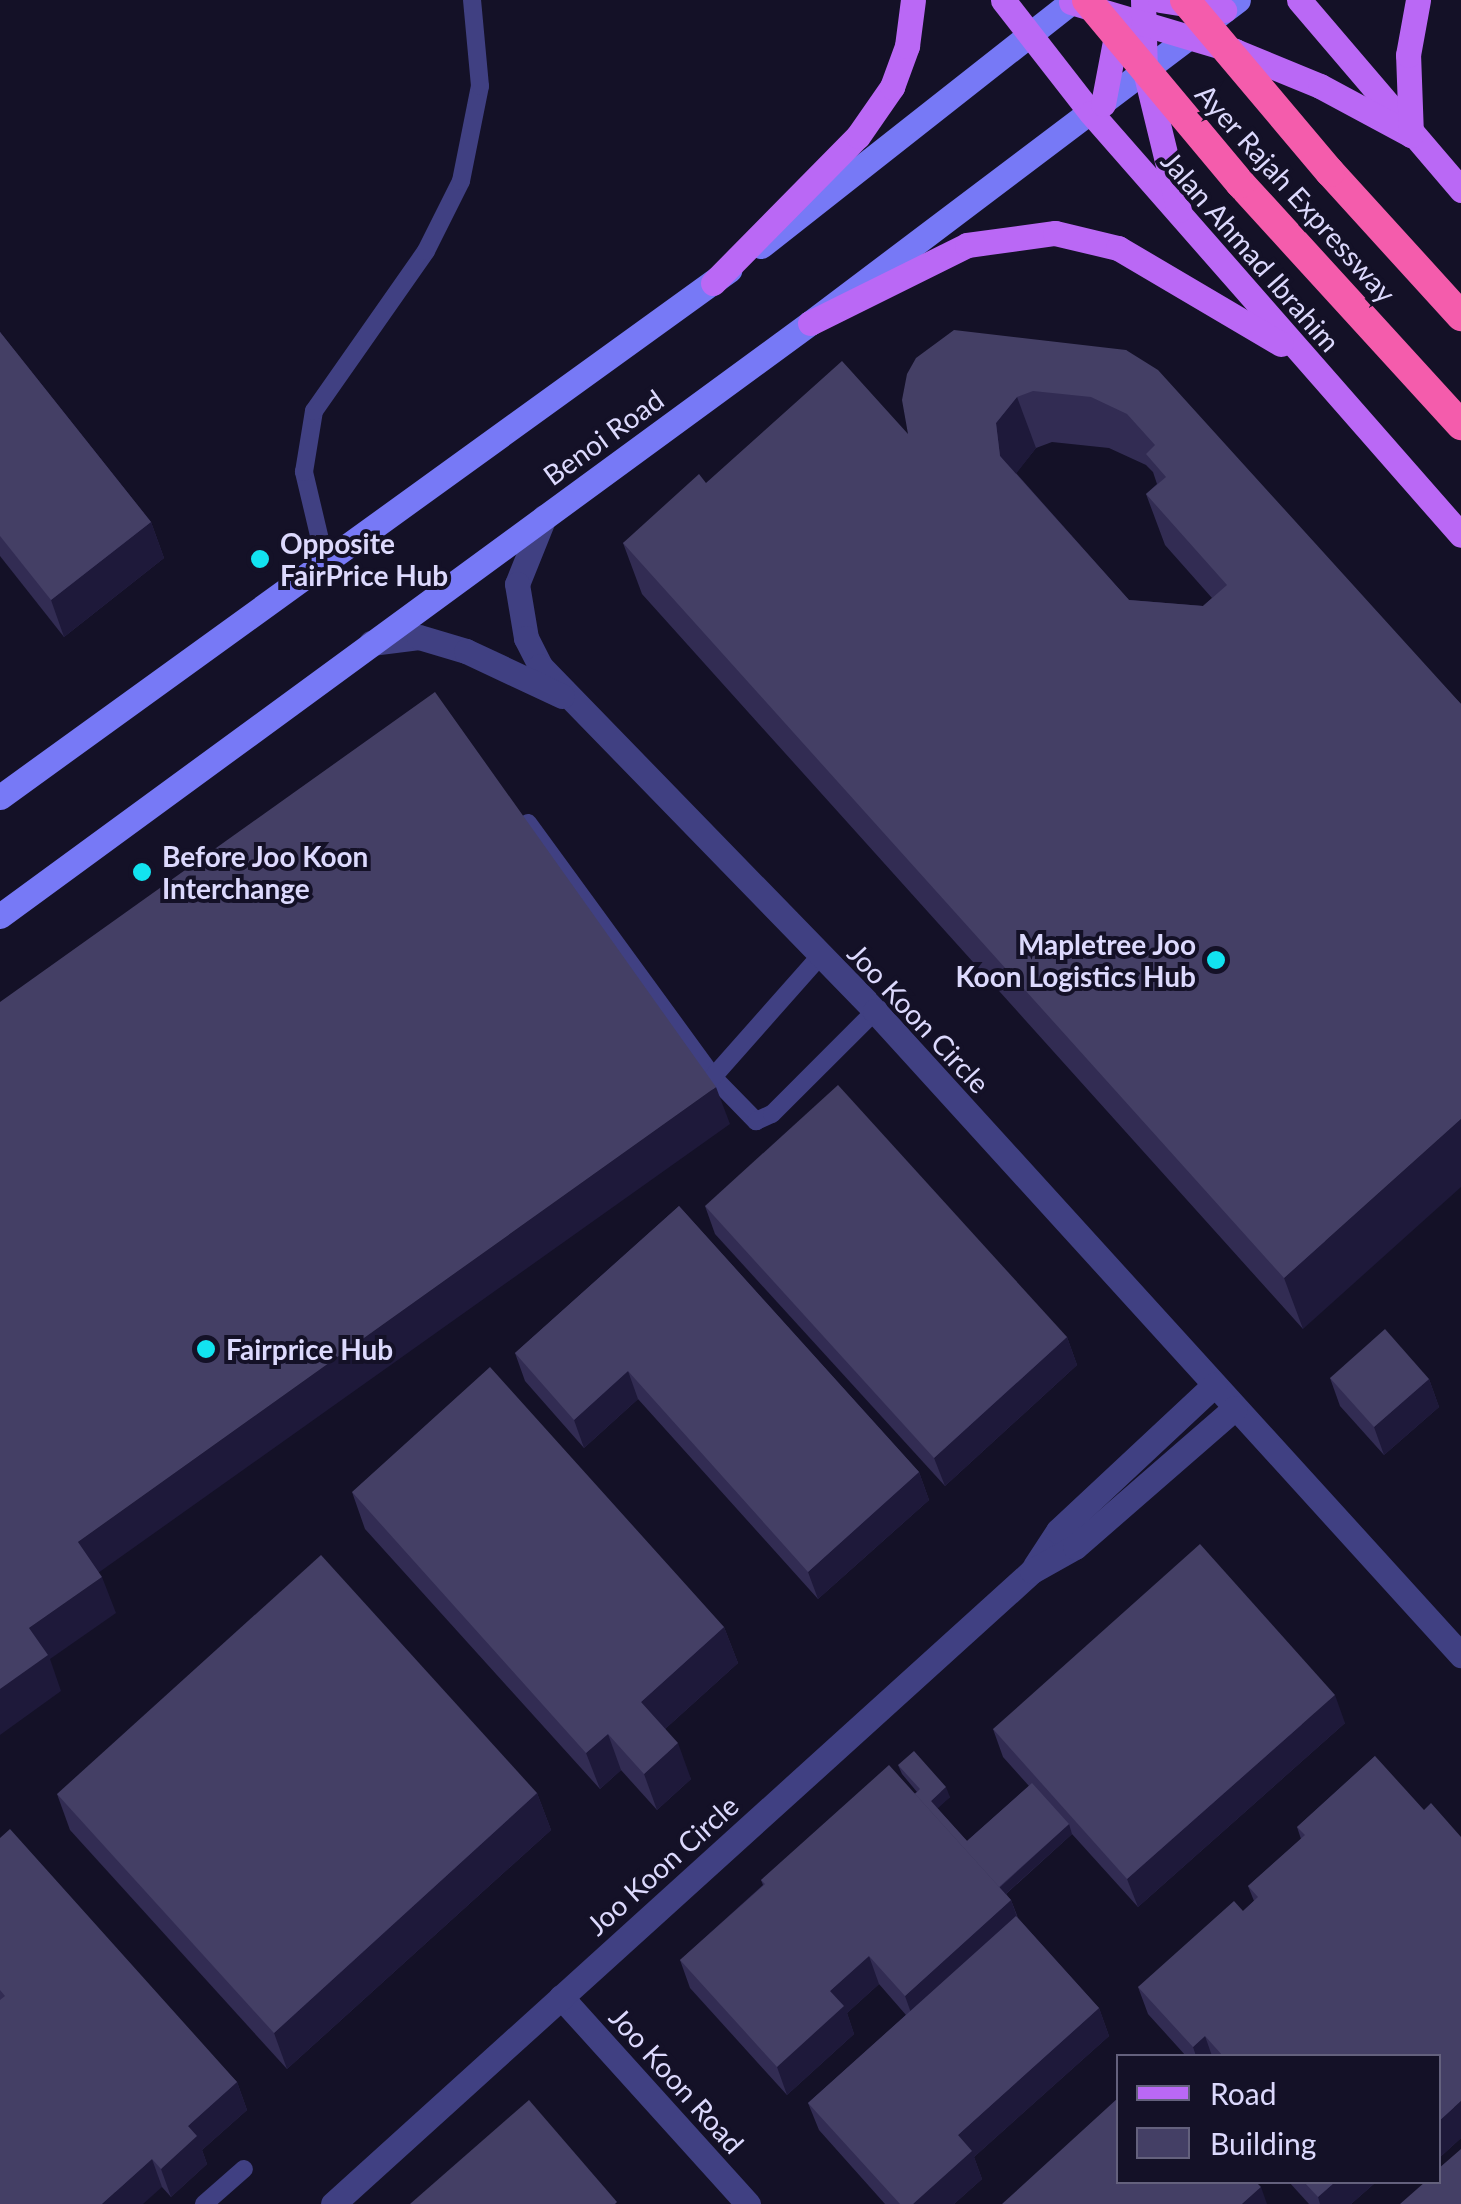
<!DOCTYPE html>
<style>
body{margin:0}
#map{position:relative;width:1461px;height:2204px;overflow:hidden;background:#141127;font-family:Lato,sans-serif}
div>[style]{position:absolute}
.service>*{height:18px;margin:-9px;padding:0 9px;transform-origin:9px;border-radius:9px;background:#404082}
.minor>*{height:25px;margin:-12.5px;padding:0 12.5px;transform-origin:12.5px;border-radius:12.5px;background:#404082}
.secondary>*{height:25px;margin:-12.5px;padding:0 12.5px;transform-origin:12.5px;border-radius:12.5px;background:#7779f6}
.primary>*{height:25px;margin:-12.5px;padding:0 12.5px;transform-origin:12.5px;border-radius:12.5px;background:#ba68f5}
.motorway>*{height:30px;margin:-15px;padding:0 15px;transform-origin:15px;border-radius:15px;background:#f45cac}
.motorway-bridge>*{height:30px;margin:-15px;padding:0 15px;transform-origin:15px;border-radius:15px;background:#f45cac}
.wall>*{inset:0;background:#322c53}
.shaded-wall>*{inset:0;background:#1e193a}
.building>*{inset:0;background:#443f65}
.dots>*{width:28px;height:28px;translate:-50% -50%;box-sizing:border-box;border:5px solid #141127;border-radius:50%}
span{translate:-50% -50%;white-space:nowrap;text-align:center;line-height:1.15;-webkit-text-stroke:8px #141127;paint-order:stroke}
.street-label{font-size:28px;color:#dcd9fd}
.poi-label{font-size:28px;color:#dcd9fd;font-weight:700}
.left{translate:0 -50%;text-align:left}
.right{translate:-100% -50%;text-align:right}
.legend{position:absolute;left:1116px;top:2054px;width:325px;height:130px;box-sizing:border-box;background:#141127;border:2px solid #64617d;margin:0;padding:12px 18px;list-style:none;font-size:30px;color:#dcd9fd}
.legend li{display:flex;align-items:center;gap:20px;height:50px}
.legend b{width:50px;border:2px solid #64617d}
</style>
<div id="map">
<div class="service">
<div style="left:326px;top:565px;width:96px;rotate:-103.3deg"></div>
<div style="left:304px;top:472px;width:62px;rotate:-80.7deg"></div>
<div style="left:314px;top:411px;width:195px;rotate:-55deg"></div>
<div style="left:426px;top:251px;width:78px;rotate:-63.4deg"></div>
<div style="left:461px;top:181px;width:97px;rotate:-78.7deg"></div>
<div style="left:480px;top:86px;width:86px;rotate:-95.3deg"></div>
<div style="left:528px;top:823px;width:314px;rotate:53.9deg"></div>
<div style="left:713px;top:1077px;width:62px;rotate:45.7deg"></div>
<div style="left:756px;top:1121px;width:17px;rotate:-24deg"></div>
<div style="left:772px;top:1114px;width:146px;rotate:-45deg"></div>
<div style="left:713px;top:1077px;width:162px;rotate:-48.5deg"></div>
<div style="left:204px;top:2204px;width:53px;rotate:-41.2deg"></div>
</div>
<div class="minor">
<div style="left:544px;top:517px;width:72px;rotate:111.9deg"></div>
<div style="left:517px;top:584px;width:55px;rotate:80.5deg"></div>
<div style="left:526px;top:638px;width:31px;rotate:63deg"></div>
<div style="left:540px;top:666px;width:481px;rotate:45.8deg"></div>
<div style="left:875px;top:1011px;width:871px;rotate:47.7deg"></div>
<div style="left:371px;top:643px;width:48px;rotate:-7.1deg"></div>
<div style="left:419px;top:637px;width:49px;rotate:16.6deg"></div>
<div style="left:466px;top:651px;width:106px;rotate:25.1deg"></div>
<div style="left:1035px;top:1566px;width:42px;rotate:-56.7deg"></div>
<div style="left:1058px;top:1531px;width:214px;rotate:-43.1deg"></div>
<div style="left:561px;top:1997px;width:279px;rotate:47.9deg"></div>
<div style="left:333px;top:2204px;width:943px;rotate:-42.16deg"></div>
<div style="left:1032px;top:1571px;width:49px;rotate:-29.2deg"></div>
<div style="left:1075px;top:1547px;width:212px;rotate:-41deg"></div>
</div>
<div class="secondary">
<div style="left:761px;top:246px;width:398px;rotate:-38.2deg"></div>
<div style="left:0;top:797px;width:900px;rotate:-35.86deg"></div>
<div style="left:0;top:916px;width:1004px;rotate:-36.21deg"></div>
<div style="left:810px;top:323px;width:536px;rotate:-37.04deg"></div>
</div>
<div class="primary">
<div style="left:1003px;top:0;width:143px;rotate:52.1deg"></div>
<div style="left:1091px;top:113px;width:561px;rotate:48.76deg"></div>
<div style="left:1143px;top:0;width:71px;rotate:88.4deg"></div>
<div style="left:1145px;top:71px;width:143px;rotate:76.3deg"></div>
<div style="left:1160px;top:0;width:65px;rotate:8.9deg"></div>
<div style="left:1299px;top:0;width:250px;rotate:49.5deg"></div>
<div style="left:1071px;top:2px;width:171px;rotate:16.6deg"></div>
<div style="left:1235px;top:51px;width:92px;rotate:22.4deg"></div>
<div style="left:1320px;top:86px;width:103px;rotate:28.3deg"></div>
<div style="left:1103px;top:104px;width:86px;rotate:-79.2deg"></div>
<div style="left:1411px;top:135px;width:80px;rotate:-92.1deg"></div>
<div style="left:1408px;top:55px;width:56px;rotate:-79.7deg"></div>
<div style="left:713px;top:283px;width:206px;rotate:-45.4deg"></div>
<div style="left:858px;top:136px;width:60px;rotate:-55.2deg"></div>
<div style="left:892px;top:87px;width:44px;rotate:-69.9deg"></div>
<div style="left:907px;top:46px;width:46px;rotate:-82.6deg"></div>
<div style="left:810px;top:323px;width:175px;rotate:-26.4deg"></div>
<div style="left:967px;top:245px;width:89px;rotate:-7.8deg"></div>
<div style="left:1055px;top:233px;width:65px;rotate:13.4deg"></div>
<div style="left:1118px;top:248px;width:189px;rotate:30.5deg"></div>
</div>
<div class="motorway">
<div style="left:1330px;top:172px;width:195px;rotate:47.7deg"></div>
<div style="left:1240px;top:183px;width:328px;rotate:47.6deg"></div>
</div>
<div class="motorway-bridge">
<div style="left:1087px;top:0;width:239px;rotate:50.1deg"></div>
<div style="left:1185px;top:0;width:225px;rotate:49.9deg"></div>
</div>
<div class="wall">
<div style="clip-path:polygon(0 332px,151px 522px,164px 558px,64px 637px,0 556px)"></div>
<div style="clip-path:polygon(evenodd,1126px 350px,1461px 704px,1303px 1329px,642px 594px,623px 543px,706px 483px,908px 434px,1126px 350px,1052px 442px,1109px 448px,1146px 465px,1153px 472px,1157px 484px,1146px 494px,1165px 545px,1212px 598px,1203px 606px,1129px 600px,1016px 473px,1036px 448px,1052px 442px)"></div>
<div style="clip-path:polygon(679px 1206px,919px 1472px,929px 1500px,818px 1599px,638px 1399px,584px 1448px,525px 1381px,515px 1353px)"></div>
<div style="clip-path:polygon(705px 1206px,1067px 1337px,1077px 1365px,945px 1486px,715px 1234px)"></div>
<div style="clip-path:polygon(1330px 1378px,1429px 1379px,1439px 1407px,1384px 1455px,1340px 1406px)"></div>
<div style="clip-path:polygon(352px 1492px,724px 1627px,738px 1663px,665px 1729px,691px 1779px,657px 1810px,621px 1770px,600px 1789px,365px 1529px)"></div>
<div style="clip-path:polygon(1345px 1723px,1138px 1907px,1072px 1834px,1006px 1894px,1011px 1900px,1018px 1918px,1099px 2008px,1109px 2036px,974px 2157px,982px 2179px,954px 2204px,885px 2204px,819px 2130px,808px 2103px,906px 2015px,879px 1984px,847px 2013px,854px 2034px,787px 2095px,690px 1988px,680px 1960px,763px 1885px,761px 1880px,917px 1792px,902px 1774px,898px 1765px,950px 1797px,937px 1808px,967px 1841px,1029px 1786px,1003px 1757px,993px 1729px)"></div>
<div style="clip-path:polygon(1375px 1756px,1461px 2138px,1438px 2159px,1438px 2056px,1186px 2056px,1148px 2014px,1138px 1987px,1243px 1911px,1254px 1901px,1248px 1886px,1301px 1839px,1297px 1827px)"></div>
<div style="clip-path:polygon(537px 1793px,551px 1830px,287px 2069px,70px 1830px,57px 1794px)"></div>
<div style="clip-path:polygon(0 1838px,237px 2082px,247px 2110px,202px 2150px,207px 2164px,171px 2197px,162px 2187px,0 2204px)"></div>
<div style="clip-path:polygon(1289px 2182px,1376px 2182px,1351px 2204px,1309px 2204px)"></div>
</div>
<div class="shaded-wall">
<div style="clip-path:polygon(1017px 397px,1036px 448px,1015px 475px,1000px 456px,996px 423px)"></div>
<div style="clip-path:polygon(151px 522px,164px 558px,64px 637px,51px 600px)"></div>
<div style="clip-path:polygon(716px 1087px,730px 1124px,91px 1578px,78px 1542px)"></div>
<div style="clip-path:polygon(1461px 1119px,1461px 1187px,1303px 1329px,1284px 1278px)"></div>
<div style="clip-path:polygon(1067px 1337px,1077px 1365px,945px 1486px,934px 1458px)"></div>
<div style="clip-path:polygon(628px 1371px,638px 1399px,584px 1448px,574px 1420px)"></div>
<div style="clip-path:polygon(1429px 1379px,1439px 1407px,1384px 1455px,1374px 1427px)"></div>
<div style="clip-path:polygon(919px 1472px,929px 1500px,818px 1599px,808px 1572px)"></div>
<div style="clip-path:polygon(102px 1577px,116px 1613px,50px 1659px,61px 1691px,0 1735px,0 1689px,29px 1628px)"></div>
<div style="clip-path:polygon(724px 1627px,738px 1663px,654px 1739px,641px 1702px)"></div>
<div style="clip-path:polygon(1335px 1695px,1345px 1723px,1138px 1907px,1127px 1879px)"></div>
<div style="clip-path:polygon(608px 1734px,621px 1770px,600px 1789px,586px 1753px)"></div>
<div style="clip-path:polygon(678px 1743px,691px 1779px,657px 1810px,644px 1774px)"></div>
<div style="clip-path:polygon(946px 1787px,950px 1797px,935px 1811px,931px 1801px)"></div>
<div style="clip-path:polygon(537px 1793px,551px 1830px,287px 2069px,274px 2033px)"></div>
<div style="clip-path:polygon(1069px 1824px,1072px 1834px,1000px 1899px,997px 1890px)"></div>
<div style="clip-path:polygon(1011px 1900px,1021px 1928px,915px 2024px,905px 1996px)"></div>
<div style="clip-path:polygon(869px 1956px,879px 1984px,847px 2013px,854px 2034px,787px 2095px,777px 2067px,830px 1991px)"></div>
<div style="clip-path:polygon(1099px 2008px,1109px 2036px,974px 2157px,982px 2179px,954px 2204px,913px 2204px,958px 2135px)"></div>
<div style="clip-path:polygon(1205px 2036px,1212px 2056px,1196px 2056px,1193px 2047px)"></div>
<div style="clip-path:polygon(237px 2082px,247px 2110px,202px 2150px,207px 2164px,171px 2197px,161px 2169px,188px 2126px)"></div>
<div style="clip-path:polygon(1461px 2101px,1461px 2138px,1438px 2159px,1438px 2122px)"></div>
<div style="clip-path:polygon(152px 2159px,162px 2187px,143px 2204px,102px 2204px)"></div>
<div style="clip-path:polygon(1335px 2182px,1376px 2182px,1351px 2204px,1320px 2204px,1318px 2197px)"></div>
<div style="clip-path:polygon(1261px 2187px,1267px 2204px,1242px 2204px)"></div>
</div>
<div class="building">
<div style="clip-path:polygon(evenodd,954px 330px,1126px 350px,1158px 370px,1461px 704px,1461px 1119px,1284px 1278px,623px 543px,699px 474px,706px 483px,842px 361px,908px 434px,902px 400px,907px 374px,916px 358px,954px 330px,1033px 391px,1091px 397px,1127px 414px,1155px 445px,1146px 454px,1166px 477px,1146px 494px,1227px 585px,1203px 606px,1129px 600px,1000px 456px,996px 423px,1017px 397px,1033px 391px)"></div>
<div style="clip-path:polygon(0 332px,151px 522px,51px 600px,0 536px)"></div>
<div style="clip-path:polygon(435px 692px,716px 1087px,78px 1542px,102px 1577px,29px 1628px,48px 1655px,0 1689px,0 1002px)"></div>
<div style="clip-path:polygon(838px 1085px,1067px 1337px,934px 1458px,705px 1206px)"></div>
<div style="clip-path:polygon(679px 1206px,919px 1472px,808px 1572px,628px 1371px,574px 1420px,515px 1353px)"></div>
<div style="clip-path:polygon(1385px 1329px,1429px 1379px,1374px 1427px,1330px 1378px)"></div>
<div style="clip-path:polygon(490px 1367px,724px 1627px,641px 1702px,678px 1743px,644px 1774px,608px 1734px,586px 1753px,352px 1492px)"></div>
<div style="clip-path:polygon(1200px 1544px,1335px 1695px,1127px 1879px,993px 1729px)"></div>
<div style="clip-path:polygon(321px 1555px,537px 1793px,274px 2033px,57px 1794px)"></div>
<div style="clip-path:polygon(914px 1751px,946px 1787px,931px 1801px,967px 1841px,1032px 1783px,1069px 1824px,999px 1887px,915px 1794px,920px 1789px,898px 1765px)"></div>
<div style="clip-path:polygon(1375px 1756px,1424px 1810px,1431px 1803px,1461px 1837px,1461px 2101px,1438px 2122px,1438px 2056px,1223px 2056px,1205px 2036px,1193px 2047px,1138px 1987px,1234px 1901px,1243px 1911px,1258px 1897px,1248px 1886px,1305px 1835px,1297px 1827px)"></div>
<div style="clip-path:polygon(889px 1765px,1011px 1900px,905px 1996px,869px 1956px,830px 1991px,844px 2006px,777px 2067px,680px 1960px,765px 1884px,761px 1880px)"></div>
<div style="clip-path:polygon(10px 1829px,237px 2082px,188px 2126px,197px 2136px,161px 2169px,152px 2159px,102px 2204px,0 2204px,0 2000px,5px 1996px,0 1990px,0 1838px)"></div>
<div style="clip-path:polygon(1016px 1916px,1099px 2008px,958px 2135px,972px 2151px,913px 2204px,900px 2204px,808px 2103px)"></div>
<div style="clip-path:polygon(1118px 2098px,1118px 2182px,1256px 2182px,1261px 2187px,1242px 2204px,1002px 2204px)"></div>
<div style="clip-path:polygon(529px 2100px,617px 2202px,615px 2204px,410px 2204px)"></div>
<div style="clip-path:polygon(1461px 2149px,1461px 2204px,1400px 2204px,1425px 2182px,1438px 2182px,1438px 2169px)"></div>
<div style="clip-path:polygon(1304px 2182px,1335px 2182px,1318px 2197px)"></div>
</div>
<div class="dots">
<div style="left:260px;top:559px;background:#12e3f0"></div>
<div style="left:142px;top:872px;background:#12e3f0"></div>
<div style="left:1216px;top:960px;background:#12e3f0"></div>
<div style="left:206px;top:1349px;background:#12e3f0"></div>
</div>
<div class="street-label">
<span style="left:1296px;top:193px;rotate:48deg">Ayer Rajah Expressway</span>
<span style="left:1251px;top:251px;rotate:49deg">Jalan Ahmad Ibrahim</span>
<span style="left:603px;top:437px;rotate:-36deg">Benoi Road</span>
<span style="left:919px;top:1018px;rotate:47deg">Joo Koon Circle</span>
<span style="left:662px;top:1865px;rotate:-42deg">Joo Koon Circle</span>
<span style="left:677px;top:2080px;rotate:48deg">Joo Koon Road</span>
</div>
<div class="poi-label">
<span class="left" style="left:280px;top:559px">Opposite<br>FairPrice Hub</span>
<span class="left" style="left:162px;top:872px">Before Joo Koon<br>Interchange</span>
<span class="right" style="left:1196px;top:960px">Mapletree Joo<br>Koon Logistics Hub</span>
<span class="left" style="left:226px;top:1349px">Fairprice Hub</span>
</div>
<ul class="legend">
<li><b style="height:12px;background:#ba68f5"></b>Road</li>
<li><b style="height:28px;background:#443f65"></b>Building</li>
</ul>
</div>
